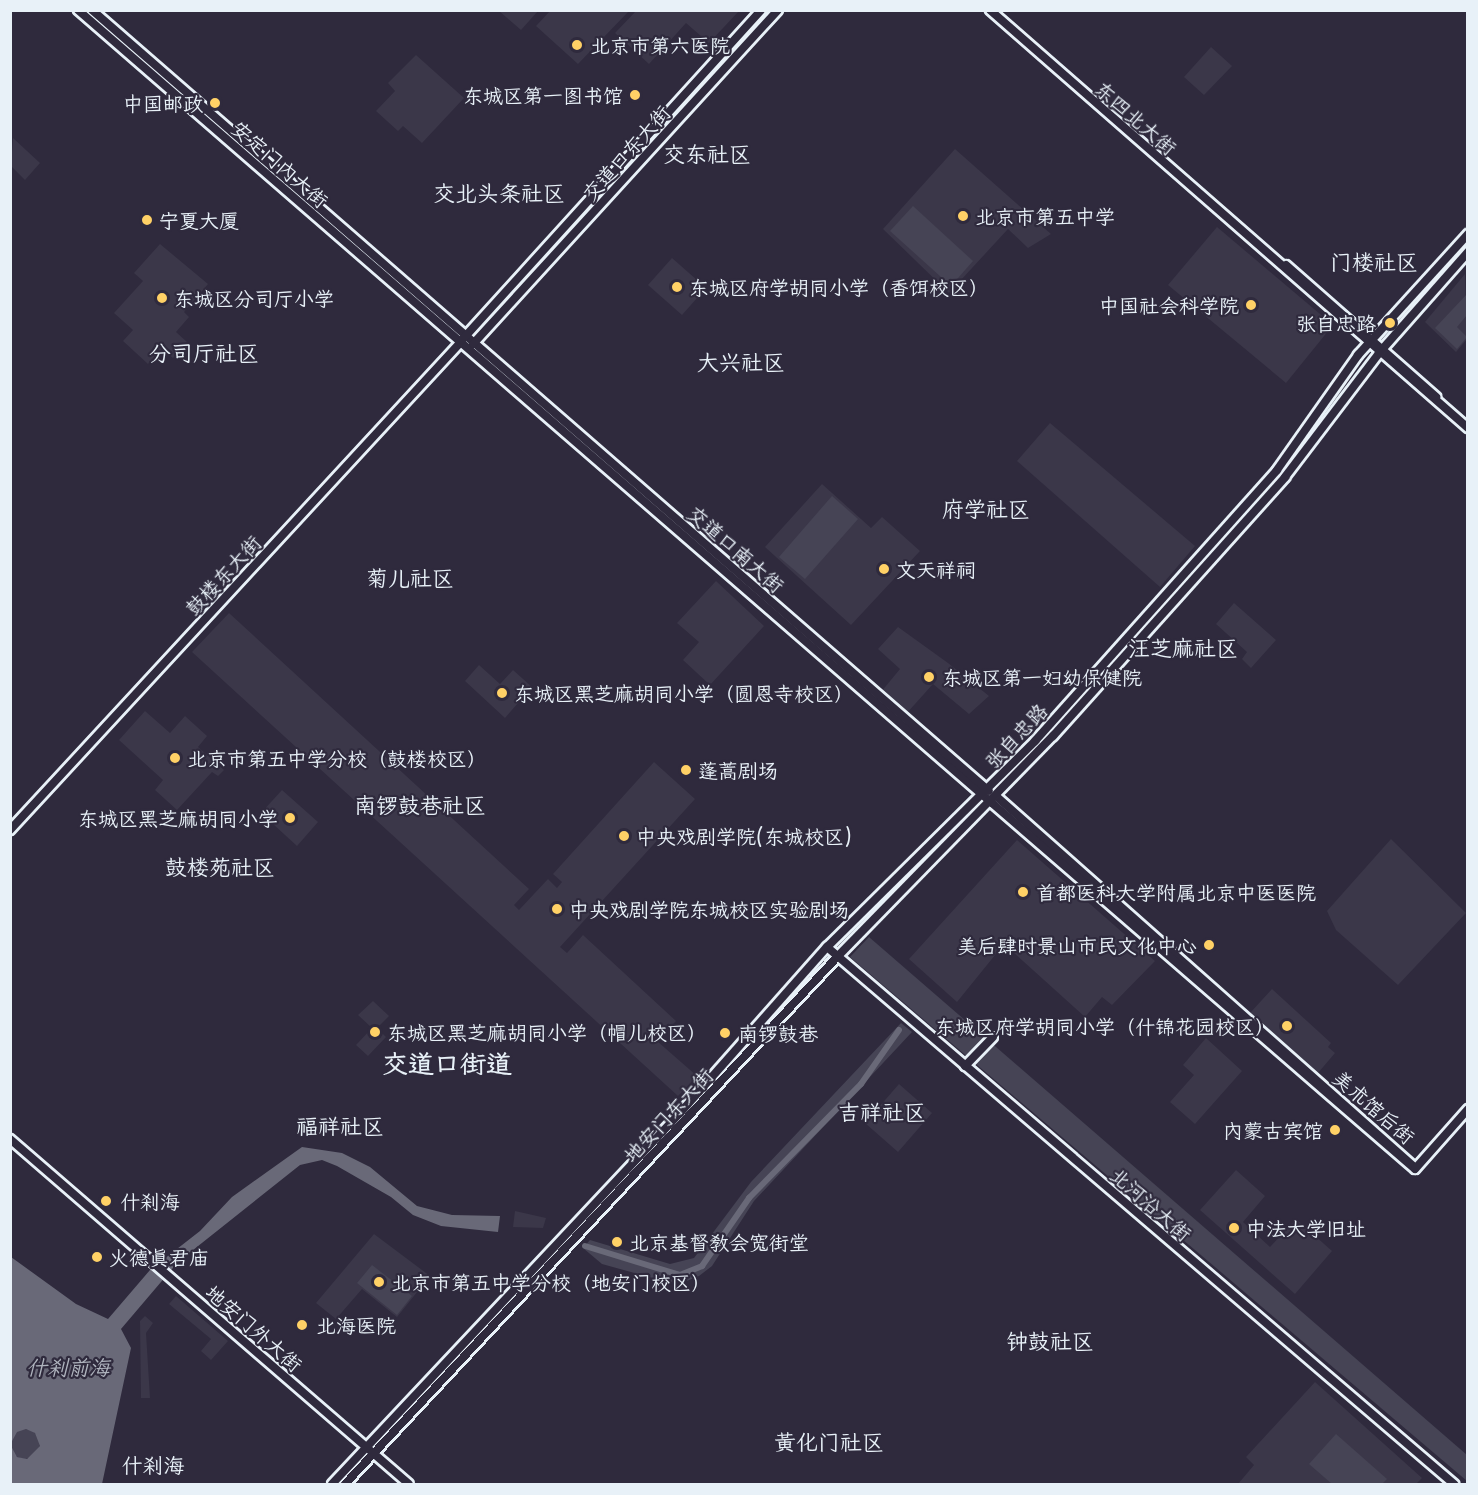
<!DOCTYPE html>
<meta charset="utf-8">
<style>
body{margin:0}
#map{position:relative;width:1478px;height:1495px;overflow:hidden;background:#2f2a3d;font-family:"Playpen Sans","LXGW WenKai TC",sans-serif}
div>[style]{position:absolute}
.built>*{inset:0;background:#3b3749}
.green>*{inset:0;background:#464455}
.round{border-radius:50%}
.water>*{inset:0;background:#696978}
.canal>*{height:6px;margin:-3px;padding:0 3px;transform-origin:3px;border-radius:3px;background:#696978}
.roads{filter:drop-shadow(2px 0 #e8f1f8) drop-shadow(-2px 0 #e8f1f8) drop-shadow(0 2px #e8f1f8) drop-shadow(0 -2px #e8f1f8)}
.secondary>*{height:8px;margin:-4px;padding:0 4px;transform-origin:4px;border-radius:4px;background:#2f2a3d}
.primary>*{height:8px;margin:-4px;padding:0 4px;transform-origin:4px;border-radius:4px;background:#2f2a3d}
.dots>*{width:16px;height:16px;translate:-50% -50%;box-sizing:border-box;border:3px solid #2f2a3d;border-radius:50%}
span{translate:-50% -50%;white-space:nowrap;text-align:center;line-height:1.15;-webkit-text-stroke:4.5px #2f2a3d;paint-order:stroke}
.poi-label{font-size:20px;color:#e8f1f8}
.left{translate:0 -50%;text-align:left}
.right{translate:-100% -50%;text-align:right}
.street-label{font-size:20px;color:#e8f1f8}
.water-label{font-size:21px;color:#afb4be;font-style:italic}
.neighbourhood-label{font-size:21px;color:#e8f1f8}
.quarter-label{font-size:22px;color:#e8f1f8}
.district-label{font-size:26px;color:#e8f1f8;font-weight:700}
.frame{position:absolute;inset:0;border:12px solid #e8f1f8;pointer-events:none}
</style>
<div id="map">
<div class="built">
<div style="clip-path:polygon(499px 11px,538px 11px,521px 30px)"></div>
<div style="clip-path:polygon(550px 11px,550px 10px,629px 11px,578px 64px,536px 26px)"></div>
<div style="clip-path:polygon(636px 11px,636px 10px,739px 11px,709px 43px,686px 23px,649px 64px,615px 33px)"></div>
<div style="clip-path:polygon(1211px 47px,1232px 66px,1204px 95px,1184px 77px)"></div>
<div style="clip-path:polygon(416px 55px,464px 98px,422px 143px,403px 126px,398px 131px,376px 111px,395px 91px,388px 83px)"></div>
<div style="clip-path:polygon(13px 138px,40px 163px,25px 180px,11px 166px)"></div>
<div style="clip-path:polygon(955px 149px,1051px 234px,1028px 248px,1008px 229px,949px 293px,883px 229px)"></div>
<div style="clip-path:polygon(1217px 227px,1333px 325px,1286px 383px,1168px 285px)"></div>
<div style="clip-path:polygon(160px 244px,208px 284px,184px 312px,189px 317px,176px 332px,187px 342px,173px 358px,162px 349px,148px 364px,123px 341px,133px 330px,114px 313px,143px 281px,134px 273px)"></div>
<div style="clip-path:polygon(672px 258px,706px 288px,682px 315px,648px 285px)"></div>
<div style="clip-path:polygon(1465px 274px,1467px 339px,1456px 352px,1425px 322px)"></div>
<div style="clip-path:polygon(1050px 423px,1195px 546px,1160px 587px,1017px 461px)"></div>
<div style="clip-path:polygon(822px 484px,871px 528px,882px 517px,920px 551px,851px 625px,765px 547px)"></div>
<div style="clip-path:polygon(716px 581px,764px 626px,710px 685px,683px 660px,699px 642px,677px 623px)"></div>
<div style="clip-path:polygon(1234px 603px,1276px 640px,1251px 668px,1242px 659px,1247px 652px,1216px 624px)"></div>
<div style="clip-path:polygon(229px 613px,529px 889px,514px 905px,519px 910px,548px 879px,557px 888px,562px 882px,553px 874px,654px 762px,695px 799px,560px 947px,567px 953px,583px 935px,676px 1021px,657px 1041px,697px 1076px,678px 1096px,192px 652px)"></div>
<div style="clip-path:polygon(898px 627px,948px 663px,989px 696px,969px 714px,933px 684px,906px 714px,881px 692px,900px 669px,878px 649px)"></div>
<div style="clip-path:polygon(479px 665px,500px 684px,513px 670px,532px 687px,505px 718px,465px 681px)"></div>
<div style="clip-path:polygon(145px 711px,170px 733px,185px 716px,207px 736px,198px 747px,224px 770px,218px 776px,212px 772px,177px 810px,155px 790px,163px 780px,119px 740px)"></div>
<div style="clip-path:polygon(282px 790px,318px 822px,297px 846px,261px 813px)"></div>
<div style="clip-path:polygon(1391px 839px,1466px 913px,1398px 985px,1336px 930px,1327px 911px)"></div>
<div style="clip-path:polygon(1017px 840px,1155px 961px,1112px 1005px,1102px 997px,1085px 1017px,1004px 944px,957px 1002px,909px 959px)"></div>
<div style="clip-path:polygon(1272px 989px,1331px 1043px,1328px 1047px,1335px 1053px,1318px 1073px,1250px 1013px)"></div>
<div style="clip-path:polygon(373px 1001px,389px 1016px,377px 1028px,386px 1037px,368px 1056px,356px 1045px,372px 1028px,358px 1015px)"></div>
<div style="clip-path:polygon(1206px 1038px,1242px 1071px,1195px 1124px,1170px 1102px,1194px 1075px,1183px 1065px)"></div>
<div style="clip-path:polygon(899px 1084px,932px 1113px,898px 1152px,865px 1123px)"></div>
<div style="clip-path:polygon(1236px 1170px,1265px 1196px,1243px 1222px,1270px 1247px,1296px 1219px,1332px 1251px,1295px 1294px,1200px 1210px)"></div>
<div style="clip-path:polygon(515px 1211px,546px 1218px,543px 1228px,513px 1227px)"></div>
<div style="clip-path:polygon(374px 1234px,430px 1276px,397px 1317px,362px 1289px,336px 1319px,316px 1303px)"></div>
<div style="clip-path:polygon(176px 1296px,228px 1341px,211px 1360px,201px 1351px,211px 1339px,169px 1304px)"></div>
<div style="clip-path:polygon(145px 1316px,153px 1323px,146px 1333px,150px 1398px,141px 1398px,140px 1321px)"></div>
<div style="clip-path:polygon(1315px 1382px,1422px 1478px,1416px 1484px,1238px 1484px,1254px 1465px,1246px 1457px)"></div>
</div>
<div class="green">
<div style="clip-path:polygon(913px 206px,973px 261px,951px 286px,890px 231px)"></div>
<div style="clip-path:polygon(1467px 294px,1467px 315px,1457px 327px,1467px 337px,1457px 349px,1435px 328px)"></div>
<div style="clip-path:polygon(1357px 368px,1324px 417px,1294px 454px,1336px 392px)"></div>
<div style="clip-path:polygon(832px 496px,858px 519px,805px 579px,779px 557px)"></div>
<div style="clip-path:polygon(869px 937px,1467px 1455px,1467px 1481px,850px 957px)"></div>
<div style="clip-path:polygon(901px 1023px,912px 1032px,754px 1201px,712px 1266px,699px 1276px,682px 1283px,667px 1282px,602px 1264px,583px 1248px,590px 1240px,670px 1264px,694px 1258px,751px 1182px)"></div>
<div style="clip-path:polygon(372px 1265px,412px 1296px,397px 1315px,357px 1283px)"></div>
<div class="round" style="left:10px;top:1429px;width:30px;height:30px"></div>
<div style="clip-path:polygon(1336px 1434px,1387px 1479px,1382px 1484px,1332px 1484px,1309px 1464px)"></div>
</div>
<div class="water">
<div style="clip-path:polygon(302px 1147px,342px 1153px,370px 1167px,417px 1206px,452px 1215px,500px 1216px,498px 1232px,441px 1226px,413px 1215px,391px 1197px,337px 1166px,322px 1160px,300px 1165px,178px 1262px,121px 1329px,131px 1348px,102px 1484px,11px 1484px,11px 1446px,17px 1457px,27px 1459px,40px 1446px,35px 1433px,26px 1429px,17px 1432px,11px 1443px,11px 1257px,76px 1304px,108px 1319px,150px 1270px,200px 1231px,232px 1197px)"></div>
</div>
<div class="canal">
<div style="left:585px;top:1246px;width:99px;rotate:17deg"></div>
<div style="left:680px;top:1275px;width:24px;rotate:-22deg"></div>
<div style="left:702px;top:1266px;width:83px;rotate:-55.3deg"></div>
<div style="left:749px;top:1198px;width:160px;rotate:-45.5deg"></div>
<div style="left:861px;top:1084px;width:66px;rotate:-54.9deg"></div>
</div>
<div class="roads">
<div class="secondary">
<div style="left:997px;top:797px;width:555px;rotate:41.56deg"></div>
<div style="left:992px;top:803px;width:559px;rotate:40.87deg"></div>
<div style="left:10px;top:830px;width:663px;rotate:-47.26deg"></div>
<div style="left:827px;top:947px;width:826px;rotate:40.58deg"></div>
<div style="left:965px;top:1066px;width:40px;rotate:-46deg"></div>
<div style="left:10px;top:1139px;width:527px;rotate:40.85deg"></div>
<div style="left:1415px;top:1169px;width:80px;rotate:-48.5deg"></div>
</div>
<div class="primary">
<div style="left:78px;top:10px;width:1210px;rotate:40.95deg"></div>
<div style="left:92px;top:10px;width:1189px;rotate:41.05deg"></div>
<div style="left:990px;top:10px;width:635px;rotate:41.17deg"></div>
<div style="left:1286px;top:265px;width:200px;rotate:41.3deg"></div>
<div style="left:462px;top:340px;width:445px;rotate:-47.8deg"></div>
<div style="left:473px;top:344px;width:452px;rotate:-47.6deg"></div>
<div style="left:332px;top:1484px;width:509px;rotate:-46.83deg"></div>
<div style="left:680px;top:1113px;width:222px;rotate:-48.5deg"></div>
<div style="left:827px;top:947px;width:293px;rotate:-44.7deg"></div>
<div style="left:1035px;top:741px;width:363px;rotate:-48.2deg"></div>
<div style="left:1277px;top:470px;width:141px;rotate:-54.8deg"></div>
<div style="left:1358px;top:355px;width:164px;rotate:-47.7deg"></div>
<div style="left:345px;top:1484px;width:722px;rotate:-46.96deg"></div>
<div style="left:838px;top:956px;width:308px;rotate:-45.7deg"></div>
<div style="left:1053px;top:736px;width:348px;rotate:-48.1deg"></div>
<div style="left:1285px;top:477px;width:156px;rotate:-52.8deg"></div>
<div style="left:1379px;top:353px;width:135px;rotate:-48.6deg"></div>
</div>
</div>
<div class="dots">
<div style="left:577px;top:45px;background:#ffd166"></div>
<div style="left:635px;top:95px;background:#ffd166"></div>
<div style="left:215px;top:103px;background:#ffd166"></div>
<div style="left:963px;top:216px;background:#ffd166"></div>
<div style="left:147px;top:220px;background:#ffd166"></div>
<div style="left:677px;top:287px;background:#ffd166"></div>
<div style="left:162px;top:298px;background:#ffd166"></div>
<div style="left:1251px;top:305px;background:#ffd166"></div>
<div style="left:1390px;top:323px;background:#ffd166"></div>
<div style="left:884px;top:569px;background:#ffd166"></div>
<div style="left:929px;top:677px;background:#ffd166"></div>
<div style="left:502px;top:693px;background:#ffd166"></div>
<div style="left:175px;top:758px;background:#ffd166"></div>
<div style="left:686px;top:770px;background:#ffd166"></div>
<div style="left:290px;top:818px;background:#ffd166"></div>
<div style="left:624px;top:836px;background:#ffd166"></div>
<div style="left:1023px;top:892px;background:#ffd166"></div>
<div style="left:557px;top:909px;background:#ffd166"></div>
<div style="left:1209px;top:945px;background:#ffd166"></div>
<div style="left:1287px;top:1026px;background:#ffd166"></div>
<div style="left:375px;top:1032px;background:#ffd166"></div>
<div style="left:725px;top:1033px;background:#ffd166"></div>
<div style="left:1335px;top:1130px;background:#ffd166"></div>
<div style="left:106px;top:1201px;background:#ffd166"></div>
<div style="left:1234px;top:1228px;background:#ffd166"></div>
<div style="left:617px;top:1242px;background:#ffd166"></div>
<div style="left:97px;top:1257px;background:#ffd166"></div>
<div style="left:379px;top:1282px;background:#ffd166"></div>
<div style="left:302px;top:1325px;background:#ffd166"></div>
</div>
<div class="poi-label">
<span class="left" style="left:590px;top:45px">北京市第六医院</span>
<span class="right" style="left:623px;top:95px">东城区第一图书馆</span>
<span class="right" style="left:203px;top:103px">中国邮政</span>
<span class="left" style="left:975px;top:216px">北京市第五中学</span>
<span class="left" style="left:159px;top:220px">宁夏大厦</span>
<span class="left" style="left:689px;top:287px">东城区府学胡同小学（香饵校区）</span>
<span class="left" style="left:174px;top:298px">东城区分司厅小学</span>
<span class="right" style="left:1239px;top:305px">中国社会科学院</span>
<span class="right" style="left:1376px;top:323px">张自忠路</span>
<span class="left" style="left:896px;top:569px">文天祥祠</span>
<span class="left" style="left:942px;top:677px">东城区第一妇幼保健院</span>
<span class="left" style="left:514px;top:693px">东城区黑芝麻胡同小学（圆恩寺校区）</span>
<span class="left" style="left:187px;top:758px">北京市第五中学分校（鼓楼校区）</span>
<span class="left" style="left:698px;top:770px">蓬蒿剧场</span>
<span class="right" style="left:278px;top:818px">东城区黑芝麻胡同小学</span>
<span class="left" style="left:636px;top:836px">中央戏剧学院(东城校区)</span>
<span class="left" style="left:1036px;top:892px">首都医科大学附属北京中医医院</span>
<span class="left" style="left:569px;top:909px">中央戏剧学院东城校区实验剧场</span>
<span class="right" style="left:1197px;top:945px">美后肆时景山市民文化中心</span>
<span class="right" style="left:1275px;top:1026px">东城区府学胡同小学（什锦花园校区）</span>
<span class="left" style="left:387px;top:1032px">东城区黑芝麻胡同小学（帽儿校区）</span>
<span class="left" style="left:738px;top:1033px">南锣鼓巷</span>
<span class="right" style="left:1323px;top:1130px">内蒙古宾馆</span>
<span class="left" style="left:120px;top:1201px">什刹海</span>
<span class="left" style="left:1246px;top:1228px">中法大学旧址</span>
<span class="left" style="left:629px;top:1242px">北京基督教会宽街堂</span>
<span class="left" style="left:109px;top:1257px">火德真君庙</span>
<span class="left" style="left:391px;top:1282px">北京市第五中学分校（地安门校区）</span>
<span class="left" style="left:316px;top:1325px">北海医院</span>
</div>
<div class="street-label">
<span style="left:1136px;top:118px;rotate:41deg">东四北大街</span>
<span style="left:626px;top:153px;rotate:-48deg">交道口东大街</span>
<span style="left:280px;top:164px;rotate:41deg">安定门内大街</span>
<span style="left:736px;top:549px;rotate:41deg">交道口南大街</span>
<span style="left:223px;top:575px;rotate:-47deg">鼓楼东大街</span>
<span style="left:1016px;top:736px;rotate:-47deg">张自忠路</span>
<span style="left:1374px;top:1107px;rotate:41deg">美术馆后街</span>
<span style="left:668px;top:1115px;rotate:-47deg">地安门东大街</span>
<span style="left:1151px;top:1204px;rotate:41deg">北河沿大街</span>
<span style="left:254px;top:1328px;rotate:41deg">地安门外大街</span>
</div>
<div class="water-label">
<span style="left:68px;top:1366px">什刹前海</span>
</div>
<div class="neighbourhood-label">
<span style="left:153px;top:1464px">什刹海</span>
</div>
<div class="quarter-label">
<span style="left:707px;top:153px">交东社区</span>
<span style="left:499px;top:192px">交北头条社区</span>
<span style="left:1374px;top:261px">门楼社区</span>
<span style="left:204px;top:352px">分司厅社区</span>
<span style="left:741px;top:361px">大兴社区</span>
<span style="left:986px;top:508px">府学社区</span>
<span style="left:410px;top:577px">菊儿社区</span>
<span style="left:1183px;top:647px">汪芝麻社区</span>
<span style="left:420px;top:804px">南锣鼓巷社区</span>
<span style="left:220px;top:866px">鼓楼苑社区</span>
<span style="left:882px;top:1111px">吉祥社区</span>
<span style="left:340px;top:1125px">福祥社区</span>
<span style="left:1050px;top:1340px">钟鼓社区</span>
<span style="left:829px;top:1441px">黄化门社区</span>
</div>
<div class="district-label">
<span style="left:447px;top:1063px">交道口街道</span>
</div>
<div class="frame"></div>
</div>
